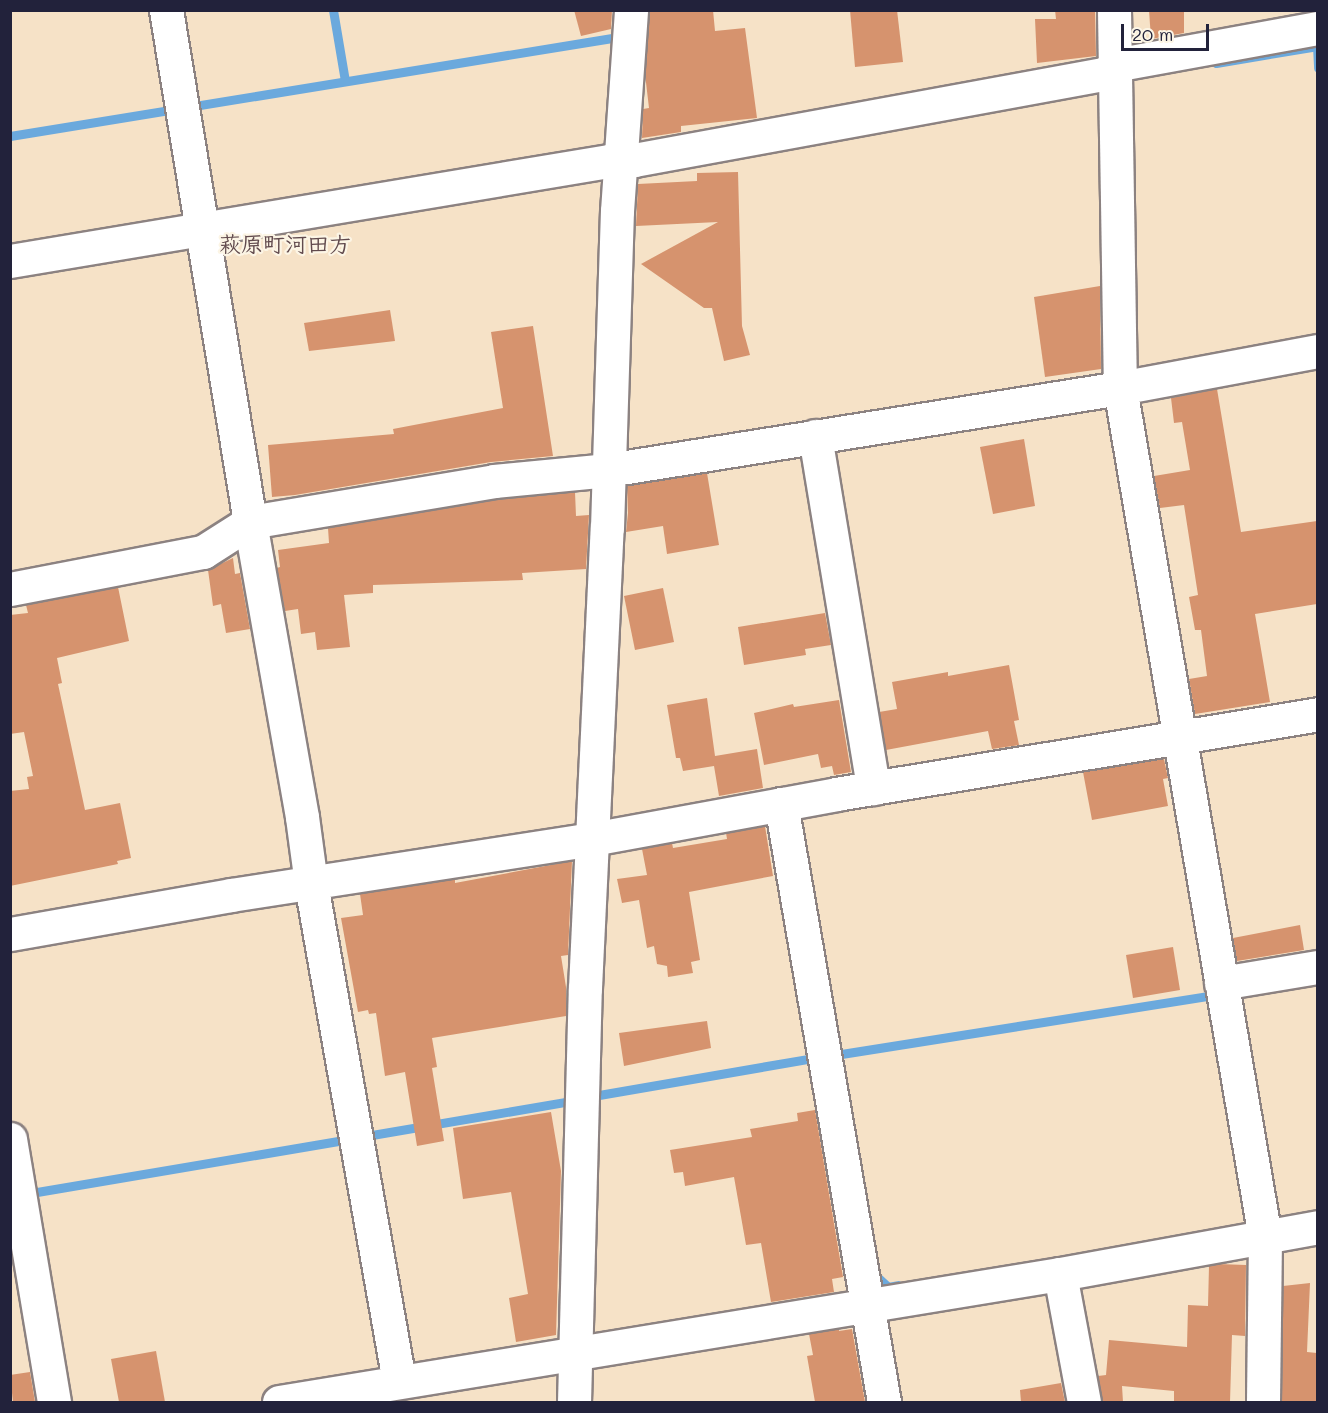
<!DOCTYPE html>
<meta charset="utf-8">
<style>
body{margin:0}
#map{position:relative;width:1328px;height:1413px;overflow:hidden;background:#f6e2c7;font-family:Mali,"Klee One",sans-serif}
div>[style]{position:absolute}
.stream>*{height:9px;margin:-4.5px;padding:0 4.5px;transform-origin:4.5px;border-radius:4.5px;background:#6ba9dd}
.building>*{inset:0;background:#d6936e}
.roads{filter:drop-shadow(2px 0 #8c8281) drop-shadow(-2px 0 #8c8281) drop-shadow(0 2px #8c8281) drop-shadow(0 -2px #8c8281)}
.minor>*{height:33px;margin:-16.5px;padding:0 16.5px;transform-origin:16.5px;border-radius:16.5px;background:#fff}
span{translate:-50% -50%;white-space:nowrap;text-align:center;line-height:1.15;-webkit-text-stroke:4.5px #fcf5e5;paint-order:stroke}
.quarter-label{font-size:22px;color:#614a4d;font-weight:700}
.frame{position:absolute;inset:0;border:12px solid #22223b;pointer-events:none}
.scale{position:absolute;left:1121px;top:24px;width:88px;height:27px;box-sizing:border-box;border:3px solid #22223b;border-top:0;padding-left:8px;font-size:18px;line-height:21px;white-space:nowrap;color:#22223b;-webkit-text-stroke:4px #fcf5e5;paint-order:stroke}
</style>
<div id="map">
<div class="stream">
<div style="left:333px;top:10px;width:72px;rotate:80.4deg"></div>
<div style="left:1317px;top:46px;width:22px;rotate:87deg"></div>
<div style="left:1216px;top:63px;width:103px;rotate:-9.5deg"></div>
<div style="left:10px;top:136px;width:610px;rotate:-9.25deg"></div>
<div style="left:837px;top:1062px;width:7px;rotate:-106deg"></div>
<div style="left:835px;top:1055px;width:383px;rotate:-9deg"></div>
<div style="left:599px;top:1095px;width:217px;rotate:-9.8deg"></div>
<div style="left:366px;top:1136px;width:207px;rotate:-9.7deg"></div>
<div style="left:31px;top:1193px;width:316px;rotate:-9.6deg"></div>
<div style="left:873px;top:1273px;width:21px;rotate:43deg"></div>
<div style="left:888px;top:1287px;width:10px;rotate:-11deg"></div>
</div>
<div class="building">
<div style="clip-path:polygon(574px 10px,612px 10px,611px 29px,581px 36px)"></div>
<div style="clip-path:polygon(650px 10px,713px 10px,715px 31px,745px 28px,757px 118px,681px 126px,681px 132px,642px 138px,643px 109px,649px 108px,645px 74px)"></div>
<div style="clip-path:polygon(850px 10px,897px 10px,903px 62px,855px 67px)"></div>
<div style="clip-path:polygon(1055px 10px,1095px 10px,1096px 56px,1037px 63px,1035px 19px,1056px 19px)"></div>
<div style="clip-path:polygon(1149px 10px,1184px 10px,1184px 33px,1151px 39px)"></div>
<div style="clip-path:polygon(738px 172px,742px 326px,750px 355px,724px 361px,712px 308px,704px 308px,641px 264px,718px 222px,636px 226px,638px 184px,697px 181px,697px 173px)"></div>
<div style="clip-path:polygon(1100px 286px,1101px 369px,1045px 377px,1034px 297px)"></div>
<div style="clip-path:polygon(390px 310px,395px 341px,309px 351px,304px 323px)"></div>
<div style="clip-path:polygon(533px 326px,553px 456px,491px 462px,295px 495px,272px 497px,268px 445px,394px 434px,393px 429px,503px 408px,491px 332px)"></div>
<div style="clip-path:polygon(1217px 389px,1241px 532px,1317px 521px,1317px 604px,1255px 614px,1270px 702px,1195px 714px,1189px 679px,1207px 676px,1201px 630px,1195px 630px,1189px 597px,1198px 595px,1184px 505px,1160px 508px,1154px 476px,1190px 470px,1182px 422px,1174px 423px,1171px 398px)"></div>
<div style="clip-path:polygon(1024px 439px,1035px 506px,993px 514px,980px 447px)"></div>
<div style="clip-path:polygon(707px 473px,719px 545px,667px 554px,663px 526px,626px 532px,628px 513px,627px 486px)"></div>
<div style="clip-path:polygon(575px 492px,576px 516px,589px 515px,586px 569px,522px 573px,523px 580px,373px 585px,373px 593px,344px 595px,350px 647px,317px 650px,315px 632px,301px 634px,298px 609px,285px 611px,277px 568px,280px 567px,278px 550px,329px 543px,328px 528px,496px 500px)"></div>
<div style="clip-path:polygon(233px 558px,235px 574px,240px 573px,250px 629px,226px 633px,221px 604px,213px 606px,208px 570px)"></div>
<div style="clip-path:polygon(118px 587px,129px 641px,57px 658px,62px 683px,58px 684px,85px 810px,120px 803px,131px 858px,117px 861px,118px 864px,10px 886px,10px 791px,29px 789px,27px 777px,33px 776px,24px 732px,10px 734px,10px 615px,28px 613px,26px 605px)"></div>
<div style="clip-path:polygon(663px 588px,674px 642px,635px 650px,624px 596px)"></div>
<div style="clip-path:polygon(825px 613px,831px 645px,805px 649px,806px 655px,744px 665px,738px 627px)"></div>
<div style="clip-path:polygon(1009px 665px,1019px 720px,1014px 721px,1019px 745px,992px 749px,988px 731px,886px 750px,879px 712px,897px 709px,892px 682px,948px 672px,948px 676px)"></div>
<div style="clip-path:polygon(707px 698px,715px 756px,757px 749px,763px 788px,719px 796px,714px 766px,683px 771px,680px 758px,676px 758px,667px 705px)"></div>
<div style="clip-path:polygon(839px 700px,851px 772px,834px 775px,832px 766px,821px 768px,818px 754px,764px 765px,754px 713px,793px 704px,794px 707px)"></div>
<div style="clip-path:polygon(1164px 759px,1168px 778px,1163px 779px,1168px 806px,1092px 820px,1083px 772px)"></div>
<div style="clip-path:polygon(765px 826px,773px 876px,689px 892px,700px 960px,691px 962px,693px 973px,668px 977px,667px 966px,657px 964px,654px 946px,647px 948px,639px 900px,622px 903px,617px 879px,647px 875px,642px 849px,672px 843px,673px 848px,727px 839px,726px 833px)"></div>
<div style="clip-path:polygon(572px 861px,568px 955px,561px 956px,566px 987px,566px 1016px,432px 1038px,437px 1067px,432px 1068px,444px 1141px,417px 1146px,405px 1072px,385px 1076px,376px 1013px,369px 1014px,368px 1010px,358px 1012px,341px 918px,363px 915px,360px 894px,455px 879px,455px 883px)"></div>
<div style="clip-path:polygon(1300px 925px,1304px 950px,1237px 961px,1233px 938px)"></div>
<div style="clip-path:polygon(1173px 947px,1180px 990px,1133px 998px,1126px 955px)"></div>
<div style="clip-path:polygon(707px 1021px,711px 1048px,624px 1066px,619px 1033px)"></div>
<div style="clip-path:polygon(815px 1110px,843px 1277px,832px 1279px,834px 1292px,771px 1302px,761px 1243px,746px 1245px,734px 1177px,685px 1186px,683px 1172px,674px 1173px,670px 1150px,752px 1137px,750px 1129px,798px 1121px,797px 1113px)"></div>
<div style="clip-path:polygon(551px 1112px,561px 1171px,556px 1335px,516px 1342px,509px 1298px,528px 1294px,511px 1192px,463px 1199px,453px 1128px)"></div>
<div style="clip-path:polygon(1218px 1264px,1246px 1265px,1245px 1336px,1232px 1335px,1230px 1402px,1174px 1402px,1174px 1391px,1122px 1386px,1123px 1402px,1102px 1402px,1098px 1376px,1106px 1375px,1109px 1340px,1187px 1347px,1188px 1305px,1208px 1306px,1209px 1266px)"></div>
<div style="clip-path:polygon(1310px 1283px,1307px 1352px,1317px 1353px,1317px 1402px,1282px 1402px,1283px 1286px)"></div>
<div style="clip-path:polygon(839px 1329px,839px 1331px,852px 1329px,865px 1402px,815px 1402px,807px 1356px,813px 1355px,809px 1334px)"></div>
<div style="clip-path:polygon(156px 1351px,165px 1402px,119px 1402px,111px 1359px)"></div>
<div style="clip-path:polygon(30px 1372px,35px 1402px,13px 1402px,10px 1375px)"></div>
<div style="clip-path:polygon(1061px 1383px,1065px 1402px,1021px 1402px,1020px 1390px)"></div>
</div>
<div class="roads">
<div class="minor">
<div style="left:166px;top:10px;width:519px;rotate:80.68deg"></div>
<div style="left:250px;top:522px;width:300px;rotate:80deg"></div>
<div style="left:302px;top:817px;width:68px;rotate:82.3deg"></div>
<div style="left:311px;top:884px;width:505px;rotate:79.96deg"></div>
<div style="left:1114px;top:10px;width:378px;rotate:89.1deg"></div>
<div style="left:1120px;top:388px;width:861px;rotate:80.31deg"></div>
<div style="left:1265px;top:1237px;width:165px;rotate:90.7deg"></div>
<div style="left:10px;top:261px;width:607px;rotate:-9.48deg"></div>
<div style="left:609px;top:161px;width:25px;rotate:-2deg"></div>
<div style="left:634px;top:160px;width:481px;rotate:-10.4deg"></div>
<div style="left:1107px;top:73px;width:11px;rotate:-49deg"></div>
<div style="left:1114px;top:65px;width:207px;rotate:-10.3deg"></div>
<div style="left:815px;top:436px;width:357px;rotate:80.6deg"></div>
<div style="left:10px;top:589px;width:197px;rotate:-10.9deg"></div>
<div style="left:203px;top:552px;width:56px;rotate:-32.6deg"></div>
<div style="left:250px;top:522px;width:247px;rotate:-9.5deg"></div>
<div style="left:494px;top:481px;width:115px;rotate:-5.5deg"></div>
<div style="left:608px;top:470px;width:519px;rotate:-9.1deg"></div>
<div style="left:1120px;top:388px;width:201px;rotate:-10.6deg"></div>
<div style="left:781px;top:804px;width:607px;rotate:80.23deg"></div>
<div style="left:10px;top:934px;width:224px;rotate:-10deg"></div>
<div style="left:231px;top:895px;width:365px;rotate:-8.8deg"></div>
<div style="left:592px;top:839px;width:248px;rotate:-10.4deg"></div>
<div style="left:836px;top:794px;width:489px;rotate:-9.4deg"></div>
<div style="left:1221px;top:983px;width:98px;rotate:-9.4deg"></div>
<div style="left:10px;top:1139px;width:267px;rotate:80.5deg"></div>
<div style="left:1060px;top:1274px;width:130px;rotate:79.4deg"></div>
<div style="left:279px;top:1402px;width:791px;rotate:-9.31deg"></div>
<div style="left:1060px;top:1274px;width:262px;rotate:-10.3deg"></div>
<div style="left:574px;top:1402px;width:414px;rotate:-88.5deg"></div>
<div style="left:585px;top:988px;width:461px;rotate:-87.3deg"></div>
<div style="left:607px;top:528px;width:317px;rotate:-88.2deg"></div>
<div style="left:617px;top:211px;width:201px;rotate:-86deg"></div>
</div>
</div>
<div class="quarter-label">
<span style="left:285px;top:244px">萩原町河田方</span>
</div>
<div class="frame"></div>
<div class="scale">20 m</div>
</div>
